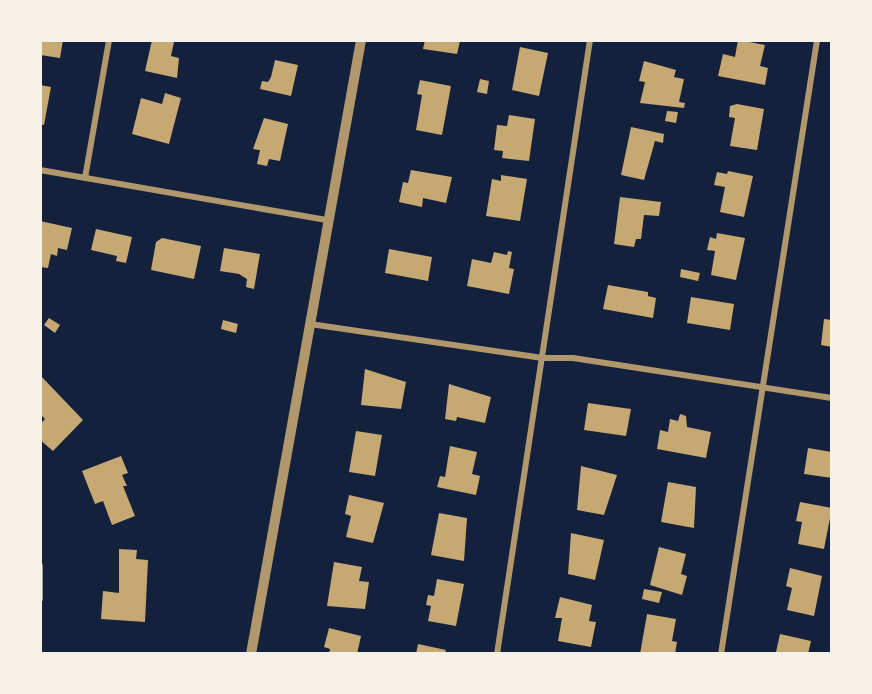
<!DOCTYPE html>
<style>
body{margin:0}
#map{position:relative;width:872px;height:694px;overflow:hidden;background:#14213d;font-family:"DejaVu Sans",sans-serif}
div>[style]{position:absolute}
.building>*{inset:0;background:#c6a872}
.minor>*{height:6px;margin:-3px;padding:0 3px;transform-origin:3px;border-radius:3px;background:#b1986c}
.tertiary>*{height:10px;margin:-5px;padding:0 5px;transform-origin:5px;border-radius:5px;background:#b1986c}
span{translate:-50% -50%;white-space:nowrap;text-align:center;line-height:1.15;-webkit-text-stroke:6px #f6f1e7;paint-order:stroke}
.frame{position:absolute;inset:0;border:42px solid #f6f1e7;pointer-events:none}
</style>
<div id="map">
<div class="building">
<div style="clip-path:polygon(40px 40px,63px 40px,60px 58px,40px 55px)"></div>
<div style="clip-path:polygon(152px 40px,174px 42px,171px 56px,179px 58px,177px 78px,145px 71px)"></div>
<div style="clip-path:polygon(425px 40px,460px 41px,457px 54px,423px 49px)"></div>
<div style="clip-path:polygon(738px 40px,765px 45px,760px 66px,768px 68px,765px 85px,718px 76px,723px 54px,735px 57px)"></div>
<div style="clip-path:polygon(520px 47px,548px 53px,539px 96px,512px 90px)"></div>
<div style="clip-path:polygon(275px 60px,298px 65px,291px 96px,260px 89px,262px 81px,268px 82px,271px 77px)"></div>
<div style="clip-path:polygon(644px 61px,676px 70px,674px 77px,684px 79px,679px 102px,685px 103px,684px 108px,640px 103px,645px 82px,639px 81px)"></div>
<div style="clip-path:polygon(480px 79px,489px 81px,487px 94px,477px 92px)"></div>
<div style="clip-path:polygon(420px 80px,451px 86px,442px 135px,416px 130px,422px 95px,417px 94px)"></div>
<div style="clip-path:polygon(40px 85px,51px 87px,44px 125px,40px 124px)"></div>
<div style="clip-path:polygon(165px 93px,181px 98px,169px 144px,132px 134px,141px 98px,162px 104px)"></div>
<div style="clip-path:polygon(737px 104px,764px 109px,757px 150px,730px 146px,735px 118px,729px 117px,730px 106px)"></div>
<div style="clip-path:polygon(667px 111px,678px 112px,676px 123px,665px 121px)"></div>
<div style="clip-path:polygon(509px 115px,535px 119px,529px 161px,502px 158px,503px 151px,494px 150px,497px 125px,507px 126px)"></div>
<div style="clip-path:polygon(264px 118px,288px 124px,280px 161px,269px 159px,267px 166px,257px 164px,260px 150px,253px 149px)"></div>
<div style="clip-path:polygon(631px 127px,664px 134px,663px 143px,655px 141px,644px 180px,621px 175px)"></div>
<div style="clip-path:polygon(411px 170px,452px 177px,446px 203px,423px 198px,422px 207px,399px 202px,403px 182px,408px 183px)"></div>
<div style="clip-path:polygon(728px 171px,753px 176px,744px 217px,720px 212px,725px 187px,714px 185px,717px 172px,727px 174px)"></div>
<div style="clip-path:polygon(501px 175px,527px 179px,520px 221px,486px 216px,492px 179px,501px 181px)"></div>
<div style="clip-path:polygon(620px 197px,661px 202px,659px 216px,644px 215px,641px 239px,636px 239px,634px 247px,614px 244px)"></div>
<div style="clip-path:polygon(40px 221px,72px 228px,67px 250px,58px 248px,57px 256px,51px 254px,48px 268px,40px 267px)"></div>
<div style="clip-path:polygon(96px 229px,132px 237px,126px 263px,116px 261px,117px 256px,91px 250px)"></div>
<div style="clip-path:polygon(717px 233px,745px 238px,736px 280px,711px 275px,715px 251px,707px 250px,710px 237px,716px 239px)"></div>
<div style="clip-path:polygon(162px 238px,201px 246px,194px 279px,151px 270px,156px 242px)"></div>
<div style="clip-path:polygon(224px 248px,260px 254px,254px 289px,246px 287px,247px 279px,239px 274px,220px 271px)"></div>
<div style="clip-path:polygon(389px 249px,432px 257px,428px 281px,385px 273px)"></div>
<div style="clip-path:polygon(508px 251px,512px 252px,509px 268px,514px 269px,509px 294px,467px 286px,472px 259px,491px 263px,494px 252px,507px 255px)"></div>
<div style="clip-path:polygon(681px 269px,700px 273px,698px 281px,680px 277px)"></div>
<div style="clip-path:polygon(608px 285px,648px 292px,648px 296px,656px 298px,653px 318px,603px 309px)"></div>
<div style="clip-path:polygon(691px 297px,734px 304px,730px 330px,687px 323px)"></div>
<div style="clip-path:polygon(49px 318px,60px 325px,55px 333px,44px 325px)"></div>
<div style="clip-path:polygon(824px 319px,832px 320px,832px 347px,821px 345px)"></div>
<div style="clip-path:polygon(223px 320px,238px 324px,236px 333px,221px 329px)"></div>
<div style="clip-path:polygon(365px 369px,406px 382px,401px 409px,361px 405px)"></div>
<div style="clip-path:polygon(40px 375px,83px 420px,53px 451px,40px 440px,40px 424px,45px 419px,40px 414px)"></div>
<div style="clip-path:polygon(449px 384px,491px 397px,485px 423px,457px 417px,456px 421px,445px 419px)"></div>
<div style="clip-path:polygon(588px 403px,631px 409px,626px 436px,584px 430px)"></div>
<div style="clip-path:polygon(680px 414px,686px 416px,687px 427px,711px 432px,706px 458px,657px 449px,660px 430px,668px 432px,670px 419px,678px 421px)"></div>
<div style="clip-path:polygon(356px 431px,382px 435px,375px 476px,349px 472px)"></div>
<div style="clip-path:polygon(450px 446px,477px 452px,472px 474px,480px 476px,476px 495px,437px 487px,440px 476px,445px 477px)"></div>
<div style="clip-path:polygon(808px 448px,832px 452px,832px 478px,804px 474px)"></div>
<div style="clip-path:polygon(121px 456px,128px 473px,122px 475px,127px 486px,123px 486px,135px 516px,112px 525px,103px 501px,95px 504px,82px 471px)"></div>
<div style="clip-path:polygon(581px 466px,617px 475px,604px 515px,577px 510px)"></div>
<div style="clip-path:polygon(668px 482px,696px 487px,694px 528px,661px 522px)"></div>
<div style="clip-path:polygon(349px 495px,384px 503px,373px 543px,346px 537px,351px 516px,345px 514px)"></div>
<div style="clip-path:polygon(800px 502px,832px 508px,824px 549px,798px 544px,802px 522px,796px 521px)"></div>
<div style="clip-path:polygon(439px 513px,467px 518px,464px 561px,431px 555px)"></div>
<div style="clip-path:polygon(571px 533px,604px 540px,595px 580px,568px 574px)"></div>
<div style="clip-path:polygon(659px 547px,686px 554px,681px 574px,687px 576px,682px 595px,650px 585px)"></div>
<div style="clip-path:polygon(119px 549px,137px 550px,136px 559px,148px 560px,145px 622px,101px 619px,103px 591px,119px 593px)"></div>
<div style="clip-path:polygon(334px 562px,362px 567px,359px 581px,369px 582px,365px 609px,327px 606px)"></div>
<div style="clip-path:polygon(790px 568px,822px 576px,814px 616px,787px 610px,792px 588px,786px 586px)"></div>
<div style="clip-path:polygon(437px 579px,464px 584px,456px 626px,428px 621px,431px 606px,426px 605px,428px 595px,434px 596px)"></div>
<div style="clip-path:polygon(644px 589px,662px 592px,659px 603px,642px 599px)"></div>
<div style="clip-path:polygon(560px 597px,592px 605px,589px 621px,596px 622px,591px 647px,558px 641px,562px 618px,555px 618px)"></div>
<div style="clip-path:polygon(647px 614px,676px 619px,672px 641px,677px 642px,675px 654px,640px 654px)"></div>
<div style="clip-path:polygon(329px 628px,361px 636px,357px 654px,329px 654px,330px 649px,324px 647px)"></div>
<div style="clip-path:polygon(780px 634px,811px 641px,808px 654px,776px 652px)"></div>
<div style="clip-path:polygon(418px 644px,446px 650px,445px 654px,416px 654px)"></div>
</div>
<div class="minor">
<div style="left:40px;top:170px;width:291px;rotate:9.9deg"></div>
<div style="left:85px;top:178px;width:140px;rotate:-80.1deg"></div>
<div style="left:310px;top:324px;width:235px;rotate:8.3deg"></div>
<div style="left:543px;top:358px;width:30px"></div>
<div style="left:573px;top:358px;width:262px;rotate:8.8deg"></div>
<div style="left:40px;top:566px;width:33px;rotate:90deg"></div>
<div style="left:497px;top:654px;width:621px;rotate:-81.39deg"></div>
<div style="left:721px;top:654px;width:621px;rotate:-81.11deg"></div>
</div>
<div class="tertiary">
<div style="left:251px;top:654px;width:624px;rotate:-79.84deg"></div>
</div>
<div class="frame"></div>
</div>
